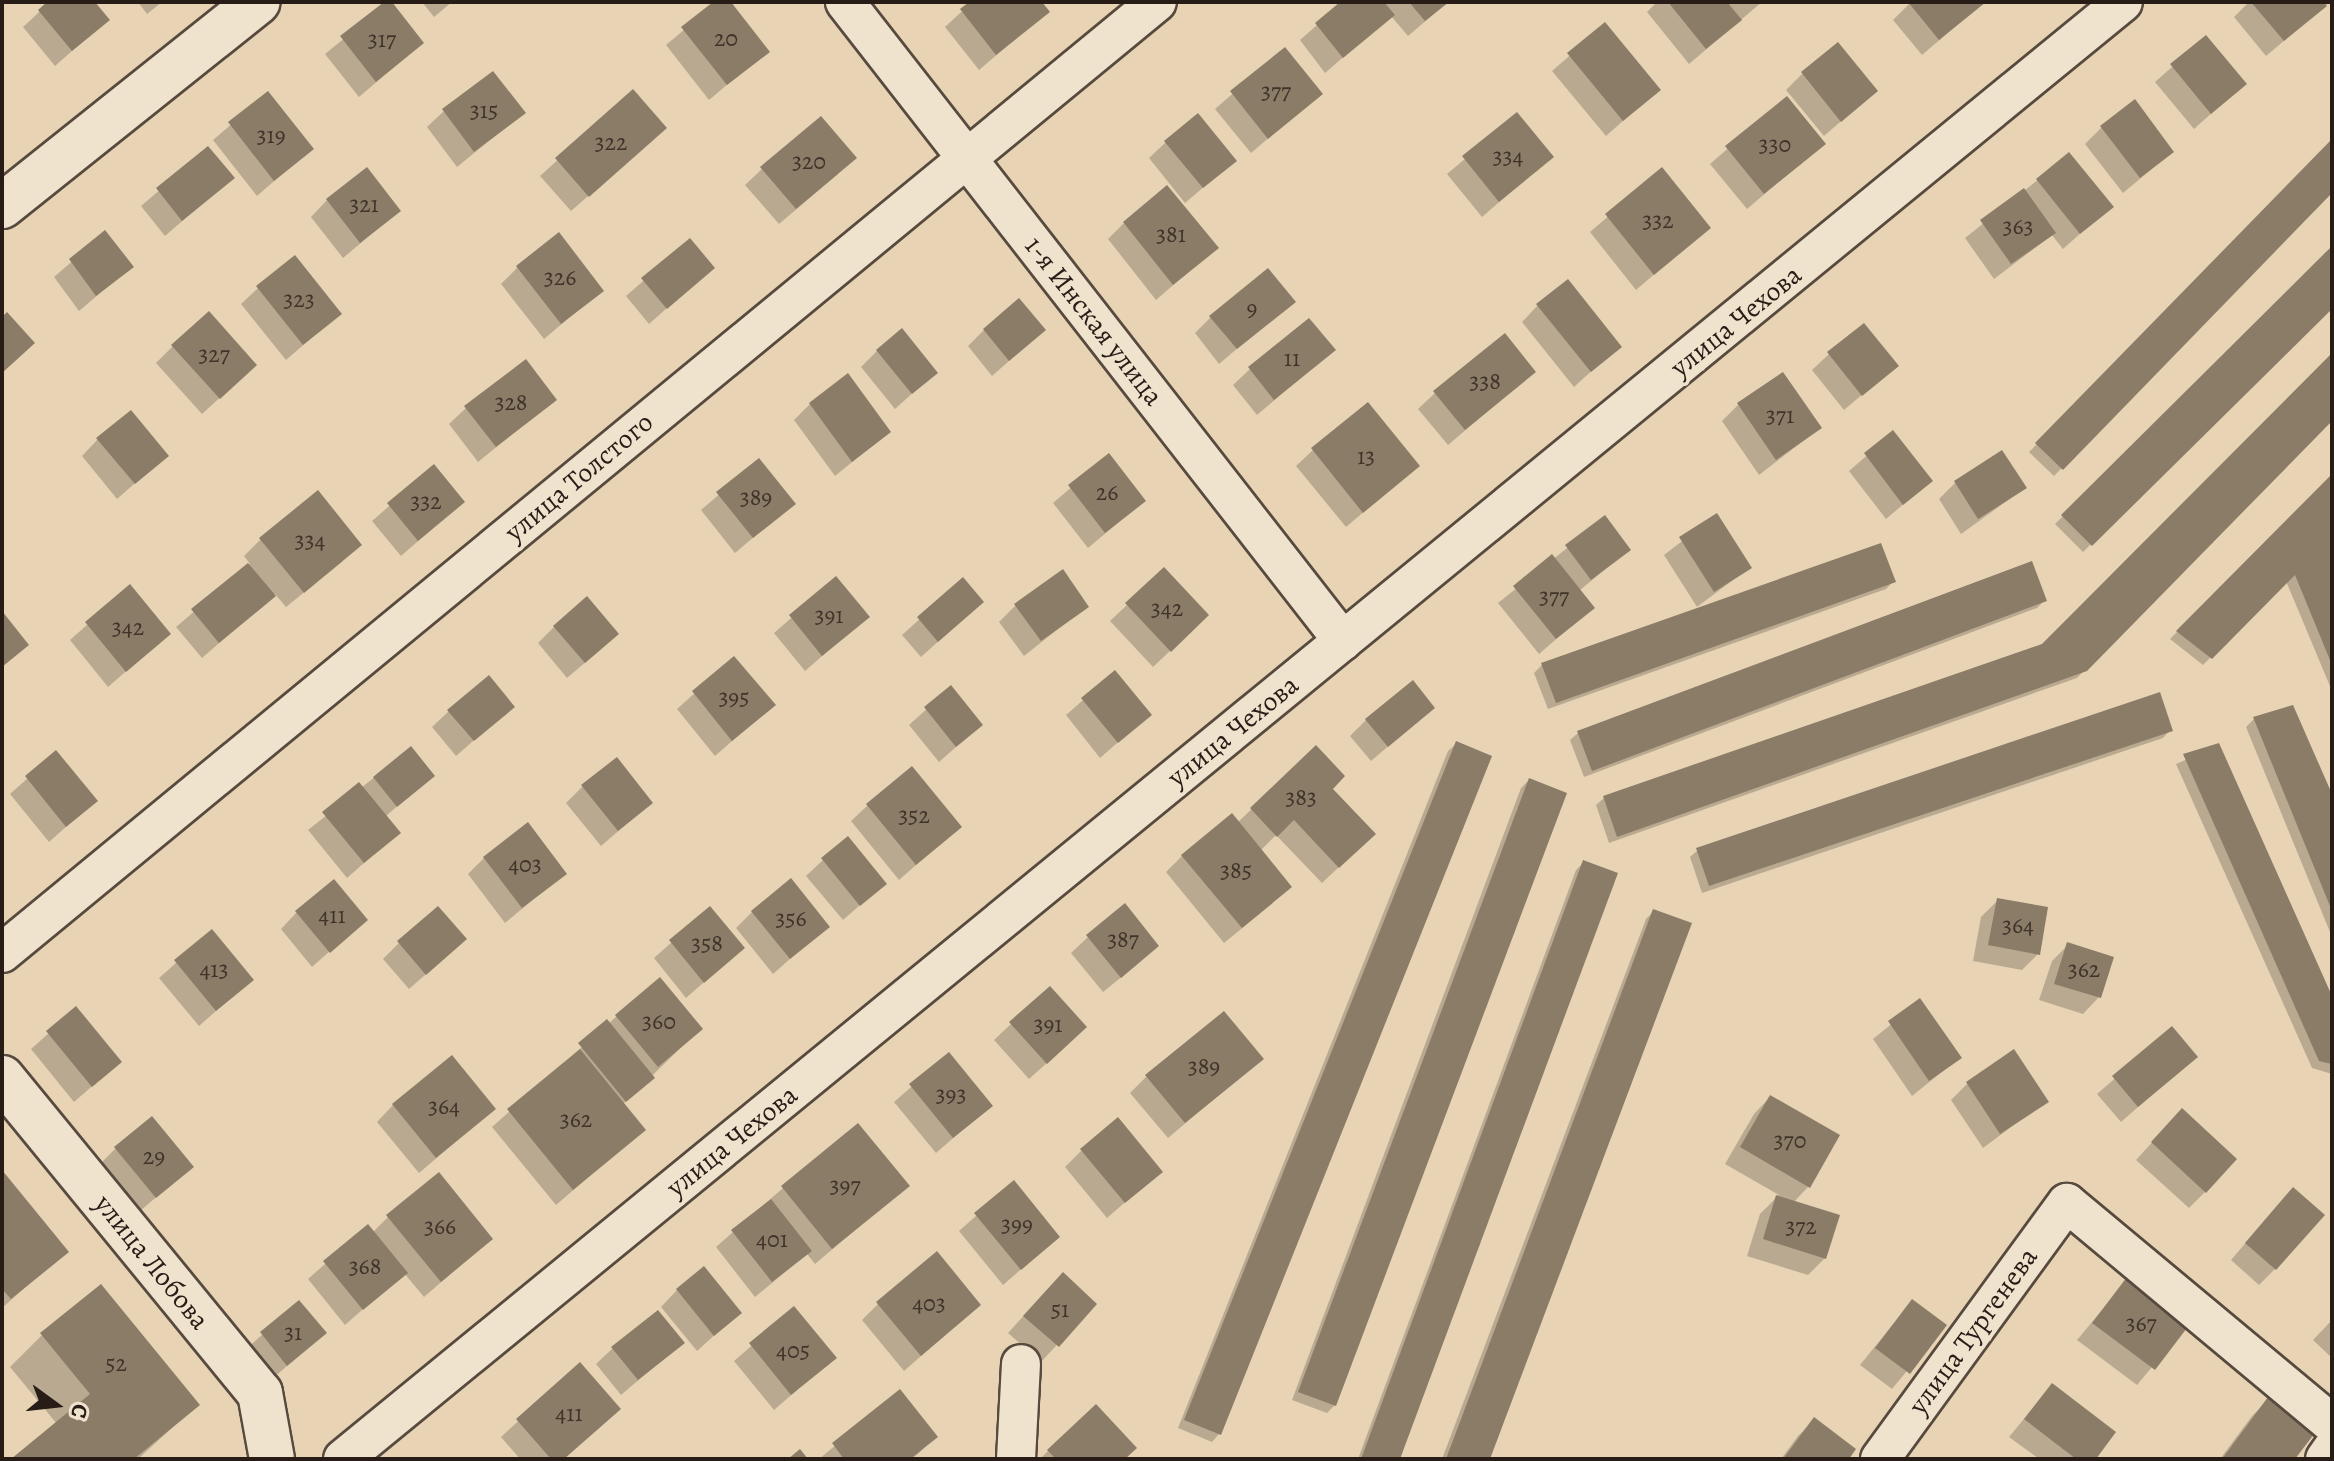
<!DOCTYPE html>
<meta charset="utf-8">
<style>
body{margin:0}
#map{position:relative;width:2334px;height:1461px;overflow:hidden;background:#e8d4b4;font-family:Alegreya,serif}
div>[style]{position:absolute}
.shadow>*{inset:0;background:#0003}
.building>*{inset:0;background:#8b7c68}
.roads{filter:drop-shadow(2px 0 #574a3e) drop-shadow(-2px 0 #574a3e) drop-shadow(0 2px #574a3e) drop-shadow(0 -2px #574a3e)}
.minor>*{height:38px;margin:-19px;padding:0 19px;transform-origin:19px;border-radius:19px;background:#f0e3ce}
.tertiary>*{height:44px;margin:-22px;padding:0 22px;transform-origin:22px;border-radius:22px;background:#f0e3ce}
span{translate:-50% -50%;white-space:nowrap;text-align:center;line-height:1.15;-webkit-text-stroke:7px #f0e3ce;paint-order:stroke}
.number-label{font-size:24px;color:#40342a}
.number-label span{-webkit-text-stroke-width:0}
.street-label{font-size:28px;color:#271c16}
.frame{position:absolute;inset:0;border:4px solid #271c16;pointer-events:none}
.north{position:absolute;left:16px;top:1365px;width:80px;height:80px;-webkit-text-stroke:6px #f0e3ce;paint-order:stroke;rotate:105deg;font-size:22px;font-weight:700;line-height:32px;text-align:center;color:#271c16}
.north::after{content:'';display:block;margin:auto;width:28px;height:36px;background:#271c16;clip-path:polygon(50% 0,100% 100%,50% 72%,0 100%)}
</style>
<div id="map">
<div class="shadow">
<div style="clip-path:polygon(50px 2px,92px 2px,107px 20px,55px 66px,23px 27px)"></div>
<div style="clip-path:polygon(138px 2px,162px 2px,147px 14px)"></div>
<div style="clip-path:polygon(389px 2px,422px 43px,359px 97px,325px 54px)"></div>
<div style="clip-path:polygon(422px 2px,452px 2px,434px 17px)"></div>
<div style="clip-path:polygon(717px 2px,729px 2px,767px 51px,709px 100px,666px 45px)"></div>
<div style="clip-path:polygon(972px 2px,1040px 2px,1047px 12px,979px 70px,945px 27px)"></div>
<div style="clip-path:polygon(1343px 2px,1448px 2px,1408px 36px,1391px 16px,1325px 73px,1300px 40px)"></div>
<div style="clip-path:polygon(1657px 2px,1762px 2px,1689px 64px,1647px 12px)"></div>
<div style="clip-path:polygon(1911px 2px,1984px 2px,1922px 55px,1893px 20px)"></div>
<div style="clip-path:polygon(2249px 2px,2330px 2px,2266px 56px,2234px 17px)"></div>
<div style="clip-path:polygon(1605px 25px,1658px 90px,1606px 136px,1552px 71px)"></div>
<div style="clip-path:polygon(2206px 37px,2244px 84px,2194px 129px,2155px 82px)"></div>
<div style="clip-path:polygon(1284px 49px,1320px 94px,1251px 153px,1215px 109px)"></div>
<div style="clip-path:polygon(1803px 73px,1876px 91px,1824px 136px,1786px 90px)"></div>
<div style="clip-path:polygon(633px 92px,648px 144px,571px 211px,540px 176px)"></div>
<div style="clip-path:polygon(268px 93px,311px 149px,257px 196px,213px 140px)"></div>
<div style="clip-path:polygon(1786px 98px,1823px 144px,1747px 209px,1710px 164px)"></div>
<div style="clip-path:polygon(444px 111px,523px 113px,457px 167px,427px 127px)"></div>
<div style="clip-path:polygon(1517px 115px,1551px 157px,1482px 217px,1447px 174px)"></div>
<div style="clip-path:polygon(2102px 127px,2172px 152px,2123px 193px,2085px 144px)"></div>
<div style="clip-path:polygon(1166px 142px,1234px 161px,1185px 203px,1149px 158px)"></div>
<div style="clip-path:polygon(2332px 142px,2332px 191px,2054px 476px,2029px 452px)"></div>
<div style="clip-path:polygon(208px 149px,232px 178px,165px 236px,141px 206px)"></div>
<div style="clip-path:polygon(2069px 155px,2111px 206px,2063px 249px,2052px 235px,1994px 279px,1965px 238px)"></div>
<div style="clip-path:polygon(762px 169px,838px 174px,779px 224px,745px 185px)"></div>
<div style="clip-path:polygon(1662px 170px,1708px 228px,1636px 290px,1590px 232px)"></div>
<div style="clip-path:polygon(327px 200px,399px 211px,343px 258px,311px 217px)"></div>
<div style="clip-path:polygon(1124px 223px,1216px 248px,1156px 300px,1108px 239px)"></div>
<div style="clip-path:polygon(105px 233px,131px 267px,79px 311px,54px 277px)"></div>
<div style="clip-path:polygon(690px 240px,712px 268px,649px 324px,626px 296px)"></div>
<div style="clip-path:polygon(2332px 249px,2332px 306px,2083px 552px,2055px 524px)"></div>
<div style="clip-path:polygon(518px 267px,602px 290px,544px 339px,501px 284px)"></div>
<div style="clip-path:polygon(258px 288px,339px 314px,286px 360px,241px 304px)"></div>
<div style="clip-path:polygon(1293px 301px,1219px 364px,1195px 333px,1211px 317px)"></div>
<div style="clip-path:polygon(1538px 305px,1619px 346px,1574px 387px,1522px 322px)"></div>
<div style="clip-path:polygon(984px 330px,1044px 330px,992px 376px,968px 346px)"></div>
<div style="clip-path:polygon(173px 346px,238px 381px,202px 414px,156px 363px)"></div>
<div style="clip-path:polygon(1333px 350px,1257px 415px,1233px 385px,1250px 369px)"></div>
<div style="clip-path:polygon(877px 351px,936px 372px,895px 409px,861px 367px)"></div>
<div style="clip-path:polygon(1829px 354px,1896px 366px,1844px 410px,1812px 370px)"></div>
<div style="clip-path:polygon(2332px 356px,2332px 418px,2077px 678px,1609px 843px,1596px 805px,1604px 798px,2043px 646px)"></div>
<div style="clip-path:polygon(1534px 372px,1448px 445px,1418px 409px,1435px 393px)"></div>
<div style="clip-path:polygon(554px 400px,478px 462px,449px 424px,466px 408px)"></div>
<div style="clip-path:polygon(810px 404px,889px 432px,835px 476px,794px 420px)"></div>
<div style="clip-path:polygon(1738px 405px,1820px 428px,1759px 475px,1722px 421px)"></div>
<div style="clip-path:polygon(1893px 433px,1931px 481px,1886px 519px,1849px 471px)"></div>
<div style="clip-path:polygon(98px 439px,166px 456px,117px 499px,82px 456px)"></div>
<div style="clip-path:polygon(1313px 450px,1418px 466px,1346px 527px,1296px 466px)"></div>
<div style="clip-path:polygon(1108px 456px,1144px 501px,1088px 548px,1053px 503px)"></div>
<div style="clip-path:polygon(758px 461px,793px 504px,735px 553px,701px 510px)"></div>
<div style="clip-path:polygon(434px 467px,463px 502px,401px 556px,372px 521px)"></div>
<div style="clip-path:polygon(2332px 477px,2332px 691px,2286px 581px,2203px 665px,2170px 639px)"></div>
<div style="clip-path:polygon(1955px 483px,2025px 488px,1961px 534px,1939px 499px)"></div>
<div style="clip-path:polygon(317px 493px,343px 561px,286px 607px,275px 594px,202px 658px,176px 627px,250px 564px,244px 556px,260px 540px)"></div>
<div style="clip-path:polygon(1716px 515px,1749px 568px,1697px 607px,1664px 555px)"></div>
<div style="clip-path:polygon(1605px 518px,1628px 550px,1579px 591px,1592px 608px,1539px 654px,1498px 603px)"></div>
<div style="clip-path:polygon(1880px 545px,1894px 581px,1886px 589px,1548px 709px,1534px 673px,1542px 665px)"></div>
<div style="clip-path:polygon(836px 579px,867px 617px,805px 671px,774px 633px)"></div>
<div style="clip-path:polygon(963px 580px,982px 602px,921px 657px,902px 635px)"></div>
<div style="clip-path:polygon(130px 587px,169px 634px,108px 687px,70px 640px)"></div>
<div style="clip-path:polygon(2045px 600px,2037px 608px,1584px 777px,1570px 740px,1578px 733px)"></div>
<div style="clip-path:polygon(1016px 605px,1087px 606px,1024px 656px,999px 622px)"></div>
<div style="clip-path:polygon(1127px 605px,1190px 632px,1153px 667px,1110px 621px)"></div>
<div style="clip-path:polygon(554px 627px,600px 650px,567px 678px,538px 643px)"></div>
<div style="clip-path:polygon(734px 658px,773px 705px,715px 756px,677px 709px)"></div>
<div style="clip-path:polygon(1114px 673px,1149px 715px,1100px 758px,1066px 715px)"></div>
<div style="clip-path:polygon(950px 688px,981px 725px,939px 762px,909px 725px)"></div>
<div style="clip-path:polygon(512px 707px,456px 756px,432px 727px,449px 711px)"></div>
<div style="clip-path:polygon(1433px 708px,1371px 761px,1350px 736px,1366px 720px)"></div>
<div style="clip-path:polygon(2292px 708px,2332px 799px,2332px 937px,2246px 727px,2254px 719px)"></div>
<div style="clip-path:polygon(2170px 730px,2163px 738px,1702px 893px,1690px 857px,1698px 850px)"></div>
<div style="clip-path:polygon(1456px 744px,1219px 1434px,1212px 1442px,1178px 1428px,1448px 751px)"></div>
<div style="clip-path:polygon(2218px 746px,2332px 1001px,2332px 1074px,2312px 1068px,2176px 764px)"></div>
<div style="clip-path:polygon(1316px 748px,1357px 850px,1322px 883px,1276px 835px,1260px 851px,1273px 903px,1224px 943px,1166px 872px,1182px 856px,1237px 823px)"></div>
<div style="clip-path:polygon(410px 749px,432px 775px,385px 817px,398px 833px,347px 878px,308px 830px)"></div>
<div style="clip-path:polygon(56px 753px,95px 801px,49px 842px,10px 794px)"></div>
<div style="clip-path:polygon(1529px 780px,1335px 1405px,1327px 1413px,1292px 1400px,1521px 788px)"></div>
<div style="clip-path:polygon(582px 787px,651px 803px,601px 846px,566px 803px)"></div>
<div style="clip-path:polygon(868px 805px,959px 827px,899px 880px,851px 821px)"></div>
<div style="clip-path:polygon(484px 858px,564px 874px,505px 923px,468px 874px)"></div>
<div style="clip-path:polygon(823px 860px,884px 884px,843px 920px,806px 876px)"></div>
<div style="clip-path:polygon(1584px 862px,1398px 1459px,1358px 1459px,1576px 870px)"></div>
<div style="clip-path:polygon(1998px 900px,2038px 954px,2022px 970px,1973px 961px,1981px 917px)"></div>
<div style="clip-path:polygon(710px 908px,743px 948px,686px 998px,654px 958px)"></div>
<div style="clip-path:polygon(1654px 911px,1488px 1459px,1442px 1459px,1646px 919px)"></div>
<div style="clip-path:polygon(297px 912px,365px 920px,312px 967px,281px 929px)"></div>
<div style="clip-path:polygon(752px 912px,827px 926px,773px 974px,736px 928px)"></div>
<div style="clip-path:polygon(211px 932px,251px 980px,199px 1026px,159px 978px)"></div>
<div style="clip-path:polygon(1088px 937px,1140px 962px,1103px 992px,1071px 953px)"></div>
<div style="clip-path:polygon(399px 943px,448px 955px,409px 989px,383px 959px)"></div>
<div style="clip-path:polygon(2068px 945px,2099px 997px,2083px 1014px,2039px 1000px,2052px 961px)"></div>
<div style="clip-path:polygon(1920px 1001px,1959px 1058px,1912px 1096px,1873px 1039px)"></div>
<div style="clip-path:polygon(76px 1009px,120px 1062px,74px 1102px,31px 1049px)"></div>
<div style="clip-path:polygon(617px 1016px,700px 1029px,623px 1104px,643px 1130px,556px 1205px,492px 1127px)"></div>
<div style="clip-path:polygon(1011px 1024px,1068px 1044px,1029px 1079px,994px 1040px)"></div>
<div style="clip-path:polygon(2172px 1029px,2195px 1057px,2121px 1122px,2097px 1094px)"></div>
<div style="clip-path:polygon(948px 1055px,990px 1106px,936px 1153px,894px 1102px)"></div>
<div style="clip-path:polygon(1261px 1059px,1168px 1138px,1130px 1093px,1147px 1076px)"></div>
<div style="clip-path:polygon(1967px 1084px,2046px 1101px,1983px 1148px,1951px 1100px)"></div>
<div style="clip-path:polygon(1770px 1097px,1808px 1187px,1793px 1203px,1825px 1258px,1808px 1275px,1747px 1256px,1760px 1214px,1779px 1195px,1725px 1164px,1754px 1114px)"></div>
<div style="clip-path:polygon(393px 1105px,494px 1109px,419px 1173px,377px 1122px)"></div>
<div style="clip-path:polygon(2166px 1127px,2205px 1192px,2189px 1208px,2136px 1160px)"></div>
<div style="clip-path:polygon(116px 1148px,191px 1167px,139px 1212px,100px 1164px)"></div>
<div style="clip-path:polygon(1081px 1151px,1160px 1172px,1107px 1218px,1065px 1167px)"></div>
<div style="clip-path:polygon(2px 1173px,66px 1251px,2px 1308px)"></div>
<div style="clip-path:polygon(1013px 1183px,1058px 1237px,1003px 1285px,959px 1231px)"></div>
<div style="clip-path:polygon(907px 1186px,815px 1264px,807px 1254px,755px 1297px,716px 1247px,783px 1188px)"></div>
<div style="clip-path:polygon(2277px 1206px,2275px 1269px,2259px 1285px,2231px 1260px)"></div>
<div style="clip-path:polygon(388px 1217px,491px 1239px,424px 1297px,404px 1273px,345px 1325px,308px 1279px,367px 1227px,372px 1233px)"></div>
<div style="clip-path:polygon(2127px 1280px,2187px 1325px,2137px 1385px,2077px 1340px)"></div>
<div style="clip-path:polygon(677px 1290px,739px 1313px,697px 1351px,661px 1307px)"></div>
<div style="clip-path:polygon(1046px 1291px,1095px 1304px,1041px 1362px,1008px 1333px)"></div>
<div style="clip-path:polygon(1912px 1301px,1944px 1326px,1892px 1389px,1860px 1365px)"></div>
<div style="clip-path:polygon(299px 1302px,324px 1333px,270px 1381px,245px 1350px)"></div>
<div style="clip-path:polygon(878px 1304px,979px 1305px,904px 1371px,862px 1320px)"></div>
<div style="clip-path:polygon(794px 1309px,834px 1358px,774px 1410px,734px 1361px)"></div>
<div style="clip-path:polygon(2332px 1320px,2332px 1358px,2313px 1340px)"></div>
<div style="clip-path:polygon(42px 1335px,197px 1405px,138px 1459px,14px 1459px,57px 1424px,10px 1367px)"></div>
<div style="clip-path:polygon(682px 1343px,621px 1395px,596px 1364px,613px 1348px)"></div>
<div style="clip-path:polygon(580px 1365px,564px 1459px,520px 1459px,501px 1437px)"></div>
<div style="clip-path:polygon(2052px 1385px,2094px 1459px,2039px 1459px,2009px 1437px)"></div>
<div style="clip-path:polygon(900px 1392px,935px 1437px,919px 1453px,912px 1459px,819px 1459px)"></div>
<div style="clip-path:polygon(2268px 1400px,2293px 1459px,2220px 1459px,2252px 1416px)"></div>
<div style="clip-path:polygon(1814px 1420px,1847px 1459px,1781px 1459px,1798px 1436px)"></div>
<div style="clip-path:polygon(1048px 1451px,1123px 1459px,1040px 1459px)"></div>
</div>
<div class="building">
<div style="clip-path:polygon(47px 2px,95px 2px,110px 20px,72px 51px,38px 10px)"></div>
<div style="clip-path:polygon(384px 2px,392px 2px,424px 43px,376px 82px,340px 36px)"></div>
<div style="clip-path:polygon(713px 2px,731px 2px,770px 52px,727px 85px,681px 27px)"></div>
<div style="clip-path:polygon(969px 2px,1042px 2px,1050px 12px,996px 55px,960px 9px)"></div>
<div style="clip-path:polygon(1340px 2px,1384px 2px,1395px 15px,1343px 58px,1315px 23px)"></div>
<div style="clip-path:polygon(1409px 2px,1449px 2px,1425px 21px)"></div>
<div style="clip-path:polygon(1668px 2px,1727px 2px,1742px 20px,1706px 49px)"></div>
<div style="clip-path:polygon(1908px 2px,1986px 2px,1939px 40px)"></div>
<div style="clip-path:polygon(2251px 2px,2323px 2px,2327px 6px,2284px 41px)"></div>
<div style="clip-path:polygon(1605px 22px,1661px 90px,1623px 121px,1567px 53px)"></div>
<div style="clip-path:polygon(2206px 35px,2247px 84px,2211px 114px,2170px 64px)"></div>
<div style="clip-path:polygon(1838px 42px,1878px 91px,1841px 122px,1801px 72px)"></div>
<div style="clip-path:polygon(1285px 47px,1323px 94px,1268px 139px,1230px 91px)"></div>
<div style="clip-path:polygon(493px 71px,526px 113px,474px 152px,442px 109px)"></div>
<div style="clip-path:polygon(633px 89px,667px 128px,589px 197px,555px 158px)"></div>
<div style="clip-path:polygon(268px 91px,314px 149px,274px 181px,228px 122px)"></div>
<div style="clip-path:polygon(1787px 96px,1826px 144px,1764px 194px,1725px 146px)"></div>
<div style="clip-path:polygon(2135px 99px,2174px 152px,2140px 178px,2100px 126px)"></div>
<div style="clip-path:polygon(1517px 112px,1554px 157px,1499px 202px,1462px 156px)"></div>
<div style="clip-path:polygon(1198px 113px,1237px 161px,1203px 188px,1164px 141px)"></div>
<div style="clip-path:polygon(821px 116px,857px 158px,796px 209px,760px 167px)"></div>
<div style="clip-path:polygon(2332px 139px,2332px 193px,2063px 470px,2035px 443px)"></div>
<div style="clip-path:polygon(208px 146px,235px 178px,182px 221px,156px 188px)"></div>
<div style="clip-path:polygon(2069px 152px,2114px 207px,2080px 234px,2036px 179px)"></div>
<div style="clip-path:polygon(367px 167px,401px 211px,360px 243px,326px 199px)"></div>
<div style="clip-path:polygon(1662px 167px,1711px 228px,1654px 275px,1605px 214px)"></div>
<div style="clip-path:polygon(1167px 185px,1219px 248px,1173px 285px,1123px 222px)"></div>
<div style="clip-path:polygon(2024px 188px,2056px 233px,2011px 264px,1980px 220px)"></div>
<div style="clip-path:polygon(105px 230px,134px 267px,96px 296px,69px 259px)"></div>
<div style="clip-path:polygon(559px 232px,604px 291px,561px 324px,516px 266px)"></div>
<div style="clip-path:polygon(690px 238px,715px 268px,667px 309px,641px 278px)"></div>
<div style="clip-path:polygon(2332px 246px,2332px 309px,2092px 546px,2061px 515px)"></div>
<div style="clip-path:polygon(295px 255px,342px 314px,303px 345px,256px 286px)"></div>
<div style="clip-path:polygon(1268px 268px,1296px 302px,1237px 349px,1209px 316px)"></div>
<div style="clip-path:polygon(1568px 279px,1622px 347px,1591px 372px,1536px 304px)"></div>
<div style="clip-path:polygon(1019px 298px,1046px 330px,1009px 361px,983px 329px)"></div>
<div style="clip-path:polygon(209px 311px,257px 365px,220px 399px,171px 345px)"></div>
<div style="clip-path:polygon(7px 312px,35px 343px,2px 373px,2px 317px)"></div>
<div style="clip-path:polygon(1309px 318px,1336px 350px,1274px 400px,1248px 367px)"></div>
<div style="clip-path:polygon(1864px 323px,1899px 366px,1862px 396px,1827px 352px)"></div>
<div style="clip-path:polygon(902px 328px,938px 373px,912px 394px,876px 350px)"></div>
<div style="clip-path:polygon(1505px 333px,1536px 372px,1465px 430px,1433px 391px)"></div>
<div style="clip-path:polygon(2332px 353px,2332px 421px,2087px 671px,1617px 837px,1603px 796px,2042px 644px)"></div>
<div style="clip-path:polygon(526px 359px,557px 400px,496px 447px,464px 406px)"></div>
<div style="clip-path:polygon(1783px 372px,1822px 428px,1776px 460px,1737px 403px)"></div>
<div style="clip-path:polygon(848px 373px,891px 432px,852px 462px,809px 403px)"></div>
<div style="clip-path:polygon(1368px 402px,1420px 466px,1363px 513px,1311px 448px)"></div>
<div style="clip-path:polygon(131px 410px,169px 456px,135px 484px,96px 438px)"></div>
<div style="clip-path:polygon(1893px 430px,1933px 481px,1903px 505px,1864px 453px)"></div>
<div style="clip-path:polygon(2002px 450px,2027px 488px,1978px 519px,1954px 481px)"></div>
<div style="clip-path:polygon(1109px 453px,1146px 501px,1105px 533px,1068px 485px)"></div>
<div style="clip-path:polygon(759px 458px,796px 504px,753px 538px,716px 492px)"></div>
<div style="clip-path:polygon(434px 464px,465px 502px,418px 541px,387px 503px)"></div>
<div style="clip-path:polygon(2332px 474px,2332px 665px,2295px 575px,2212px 659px,2176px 631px)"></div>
<div style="clip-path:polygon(318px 490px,362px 545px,304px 593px,259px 538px)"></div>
<div style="clip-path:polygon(1717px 513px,1752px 568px,1714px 592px,1679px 537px)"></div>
<div style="clip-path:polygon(1605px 515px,1631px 550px,1591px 580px,1565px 545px)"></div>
<div style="clip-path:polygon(1881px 543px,1896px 582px,1556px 703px,1541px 663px)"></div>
<div style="clip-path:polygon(1552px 554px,1595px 608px,1556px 639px,1513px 586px)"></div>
<div style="clip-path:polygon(2032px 561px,2047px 601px,1592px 771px,1577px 731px)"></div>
<div style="clip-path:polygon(248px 563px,276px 596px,219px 643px,191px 609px)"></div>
<div style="clip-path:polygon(1164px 567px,1209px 615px,1171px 652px,1125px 603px)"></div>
<div style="clip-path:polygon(1063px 569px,1089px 607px,1041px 641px,1014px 604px)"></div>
<div style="clip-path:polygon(836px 576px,870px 617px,822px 656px,789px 615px)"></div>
<div style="clip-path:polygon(963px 577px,984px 602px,938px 642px,917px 617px)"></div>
<div style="clip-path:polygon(130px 584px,171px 634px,126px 672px,85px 622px)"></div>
<div style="clip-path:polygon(587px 596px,619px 634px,585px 663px,553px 626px)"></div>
<div style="clip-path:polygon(2px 611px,29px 645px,2px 667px)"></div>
<div style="clip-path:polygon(734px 656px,776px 705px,732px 741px,692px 691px)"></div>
<div style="clip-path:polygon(1115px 670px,1152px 715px,1118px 743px,1081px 698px)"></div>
<div style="clip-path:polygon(489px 675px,515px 707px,474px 741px,447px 710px)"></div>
<div style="clip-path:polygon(1413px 680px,1435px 708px,1388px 747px,1365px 719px)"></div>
<div style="clip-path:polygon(951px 685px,983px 725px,956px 747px,924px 707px)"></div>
<div style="clip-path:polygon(2160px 692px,2173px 731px,1709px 886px,1696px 848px)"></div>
<div style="clip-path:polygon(2293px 705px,2332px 794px,2332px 911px,2253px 717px)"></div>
<div style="clip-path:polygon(1456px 741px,1492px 756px,1221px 1435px,1184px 1420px)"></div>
<div style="clip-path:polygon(2219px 743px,2332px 996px,2332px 1064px,2319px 1061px,2183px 754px)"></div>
<div style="clip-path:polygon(1316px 745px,1345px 776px,1333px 789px,1376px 834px,1339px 868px,1294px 820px,1277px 837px,1250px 808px)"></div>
<div style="clip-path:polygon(411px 746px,435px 776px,397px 807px,373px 777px)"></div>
<div style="clip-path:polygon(56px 750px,98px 801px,66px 827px,25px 776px)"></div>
<div style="clip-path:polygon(617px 757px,653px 803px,618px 831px,581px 785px)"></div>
<div style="clip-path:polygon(912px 766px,962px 827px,916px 865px,866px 804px)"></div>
<div style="clip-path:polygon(1529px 778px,1567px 793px,1336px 1406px,1298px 1392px)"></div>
<div style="clip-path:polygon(359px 782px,401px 833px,364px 863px,322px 812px)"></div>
<div style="clip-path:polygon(1232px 813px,1292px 887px,1242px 928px,1181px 855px)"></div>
<div style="clip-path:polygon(528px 822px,567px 874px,522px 908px,483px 857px)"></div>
<div style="clip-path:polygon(848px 836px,887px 884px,860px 906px,821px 858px)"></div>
<div style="clip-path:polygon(1583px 860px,1618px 873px,1400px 1459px,1361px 1459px)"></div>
<div style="clip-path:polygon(791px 878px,830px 927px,790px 959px,751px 911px)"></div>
<div style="clip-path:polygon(334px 879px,368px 920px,330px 953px,295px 911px)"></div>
<div style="clip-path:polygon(1997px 898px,2048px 907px,2040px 955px,1988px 945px)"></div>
<div style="clip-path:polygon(1125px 903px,1159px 946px,1121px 978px,1086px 935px)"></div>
<div style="clip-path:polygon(438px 906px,467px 939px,426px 975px,397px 941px)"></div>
<div style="clip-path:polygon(710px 906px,745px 948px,704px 983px,669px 940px)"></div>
<div style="clip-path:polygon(1653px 909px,1692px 923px,1490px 1459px,1446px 1459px)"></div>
<div style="clip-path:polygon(212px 929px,254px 980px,216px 1011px,174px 960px)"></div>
<div style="clip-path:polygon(2067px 942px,2114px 957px,2101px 998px,2054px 984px)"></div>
<div style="clip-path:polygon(660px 977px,703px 1029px,658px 1067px,615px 1015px)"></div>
<div style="clip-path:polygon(1050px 986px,1087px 1027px,1047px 1064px,1009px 1022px)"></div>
<div style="clip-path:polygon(1920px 998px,1962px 1058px,1929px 1081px,1888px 1021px)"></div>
<div style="clip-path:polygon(76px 1006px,122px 1062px,92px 1087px,46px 1031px)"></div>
<div style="clip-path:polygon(1224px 1011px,1264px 1059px,1185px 1123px,1145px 1075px)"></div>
<div style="clip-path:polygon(607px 1019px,655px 1078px,626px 1102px,578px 1043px)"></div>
<div style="clip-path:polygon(2172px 1026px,2198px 1057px,2138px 1107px,2112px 1076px)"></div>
<div style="clip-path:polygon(580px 1049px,646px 1130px,573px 1190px,507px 1109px)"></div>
<div style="clip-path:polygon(2014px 1049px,2049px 1102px,2000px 1134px,1966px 1082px)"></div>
<div style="clip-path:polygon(949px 1052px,993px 1106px,953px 1138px,909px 1084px)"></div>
<div style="clip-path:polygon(452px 1055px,496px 1109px,436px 1158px,392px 1104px)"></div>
<div style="clip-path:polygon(1770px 1095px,1840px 1135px,1810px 1188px,1740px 1147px)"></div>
<div style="clip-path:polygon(2182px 1108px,2237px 1159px,2206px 1193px,2151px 1142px)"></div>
<div style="clip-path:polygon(152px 1116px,194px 1167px,156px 1198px,114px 1147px)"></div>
<div style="clip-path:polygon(1118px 1117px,1163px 1172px,1125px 1203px,1080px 1149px)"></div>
<div style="clip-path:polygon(858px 1123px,910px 1186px,832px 1249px,781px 1186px)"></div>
<div style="clip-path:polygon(2px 1170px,69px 1252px,11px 1299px,2px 1289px)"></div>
<div style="clip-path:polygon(439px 1172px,493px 1239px,441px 1282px,386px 1215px)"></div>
<div style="clip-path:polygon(1014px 1180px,1060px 1237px,1021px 1270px,974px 1213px)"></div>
<div style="clip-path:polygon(2293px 1187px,2325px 1215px,2276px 1270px,2245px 1243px)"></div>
<div style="clip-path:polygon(1776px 1195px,1840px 1215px,1826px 1259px,1763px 1239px)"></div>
<div style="clip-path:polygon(771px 1199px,812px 1251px,772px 1282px,731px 1230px)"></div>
<div style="clip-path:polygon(368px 1224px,408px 1273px,363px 1310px,323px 1261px)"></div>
<div style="clip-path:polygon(937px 1251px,981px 1305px,921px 1356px,876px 1302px)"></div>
<div style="clip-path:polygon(704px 1266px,742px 1313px,714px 1336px,676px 1289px)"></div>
<div style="clip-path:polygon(1063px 1272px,1097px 1304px,1059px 1347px,1023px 1316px)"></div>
<div style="clip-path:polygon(2127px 1277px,2190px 1324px,2155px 1370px,2092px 1323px)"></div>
<div style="clip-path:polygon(101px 1284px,200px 1405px,134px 1459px,11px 1459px,90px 1394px,40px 1333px)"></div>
<div style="clip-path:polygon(1912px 1299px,1947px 1325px,1910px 1374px,1875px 1348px)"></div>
<div style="clip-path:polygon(299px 1300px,327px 1333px,287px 1366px,260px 1332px)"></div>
<div style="clip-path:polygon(794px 1306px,837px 1358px,791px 1395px,749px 1343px)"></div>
<div style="clip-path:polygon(658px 1310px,685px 1343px,638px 1380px,611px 1347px)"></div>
<div style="clip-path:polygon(580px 1362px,621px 1409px,564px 1459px,551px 1459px,516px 1419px)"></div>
<div style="clip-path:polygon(2052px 1383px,2116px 1432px,2096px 1459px,2076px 1459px,2024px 1419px)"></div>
<div style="clip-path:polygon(900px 1389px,938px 1437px,910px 1459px,844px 1459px,832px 1443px)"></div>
<div style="clip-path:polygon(2268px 1397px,2315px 1433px,2295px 1459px,2222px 1459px)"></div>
<div style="clip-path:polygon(1096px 1404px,1137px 1448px,1125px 1459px,1056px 1459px,1047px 1450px)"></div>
<div style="clip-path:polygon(1814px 1417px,1856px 1449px,1849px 1459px,1783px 1459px)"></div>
<div style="clip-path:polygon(800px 1449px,808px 1459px,788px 1459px)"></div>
</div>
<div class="roads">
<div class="minor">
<div style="left:845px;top:2px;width:810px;rotate:52.07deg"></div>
<div style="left:2px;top:953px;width:1496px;rotate:-39.47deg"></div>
<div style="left:343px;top:1459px;width:2300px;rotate:-39.3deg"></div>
<div style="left:1016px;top:1459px;width:95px;rotate:-87deg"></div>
<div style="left:1880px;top:1459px;width:317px;rotate:-53.9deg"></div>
<div style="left:2067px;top:1203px;width:345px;rotate:39.8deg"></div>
<div style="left:2325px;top:1459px;width:12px;rotate:-55deg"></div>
</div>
<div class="tertiary">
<div style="left:2px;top:206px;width:327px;rotate:-38.6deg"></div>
<div style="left:2px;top:1078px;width:407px;rotate:50.7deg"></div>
<div style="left:260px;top:1393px;width:67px;rotate:79.7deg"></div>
</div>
</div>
<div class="number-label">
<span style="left:726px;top:39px">20</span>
<span style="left:382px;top:40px">317</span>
<span style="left:1276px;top:92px">377</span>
<span style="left:484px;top:111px">315</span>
<span style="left:271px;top:136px">319</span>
<span style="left:611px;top:143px">322</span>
<span style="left:1775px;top:145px">330</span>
<span style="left:1508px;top:157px">334</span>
<span style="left:809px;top:162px">320</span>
<span style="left:364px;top:205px">321</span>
<span style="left:1658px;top:221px">332</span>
<span style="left:2018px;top:227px">363</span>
<span style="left:1171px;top:235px">381</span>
<span style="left:560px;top:278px">326</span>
<span style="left:299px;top:300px">323</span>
<span style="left:1252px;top:309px">9</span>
<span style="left:214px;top:355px">327</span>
<span style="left:1292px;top:359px">11</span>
<span style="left:1485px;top:382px">338</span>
<span style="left:511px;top:403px">328</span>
<span style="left:1780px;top:416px">371</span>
<span style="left:1366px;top:457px">13</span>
<span style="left:1107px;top:493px">26</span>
<span style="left:756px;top:498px">389</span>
<span style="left:426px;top:502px">332</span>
<span style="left:310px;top:541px">334</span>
<span style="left:1554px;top:597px">377</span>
<span style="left:1167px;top:609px">342</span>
<span style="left:829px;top:616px">391</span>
<span style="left:128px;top:628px">342</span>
<span style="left:734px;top:698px">395</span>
<span style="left:1301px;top:798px">383</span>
<span style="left:914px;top:816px">352</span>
<span style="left:525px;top:865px">403</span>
<span style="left:1236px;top:871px">385</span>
<span style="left:332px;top:916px">411</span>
<span style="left:791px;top:919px">356</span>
<span style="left:2018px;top:926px">364</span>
<span style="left:1123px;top:940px">387</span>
<span style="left:707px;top:944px">358</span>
<span style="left:214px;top:970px">413</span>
<span style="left:2084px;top:970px">362</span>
<span style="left:659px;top:1022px">360</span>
<span style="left:1048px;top:1025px">391</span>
<span style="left:1204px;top:1067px">389</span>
<span style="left:951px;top:1095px">393</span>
<span style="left:444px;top:1107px">364</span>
<span style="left:576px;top:1120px">362</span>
<span style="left:1790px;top:1141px">370</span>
<span style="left:154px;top:1157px">29</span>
<span style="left:845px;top:1186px">397</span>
<span style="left:1017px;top:1225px">399</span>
<span style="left:440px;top:1227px">366</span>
<span style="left:1801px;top:1227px">372</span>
<span style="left:772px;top:1240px">401</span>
<span style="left:365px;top:1267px">368</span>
<span style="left:929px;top:1304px">403</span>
<span style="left:1060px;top:1310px">51</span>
<span style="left:2141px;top:1324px">367</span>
<span style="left:293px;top:1333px">31</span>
<span style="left:793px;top:1351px">405</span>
<span style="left:116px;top:1364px">52</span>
<span style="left:569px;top:1414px">411</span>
</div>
<div class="street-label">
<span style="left:1094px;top:321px;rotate:52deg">1-я Инская улица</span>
<span style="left:1736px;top:321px;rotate:-39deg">улица Чехова</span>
<span style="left:579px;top:477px;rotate:-40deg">улица Толстого</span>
<span style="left:1233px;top:731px;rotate:-39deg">улица Чехова</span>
<span style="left:732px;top:1141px;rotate:-39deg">улица Чехова</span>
<span style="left:152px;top:1262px;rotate:51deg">улица Лобова</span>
<span style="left:1973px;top:1331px;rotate:-54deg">улица Тургенева</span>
</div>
<div class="frame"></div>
<div class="north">С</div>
</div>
